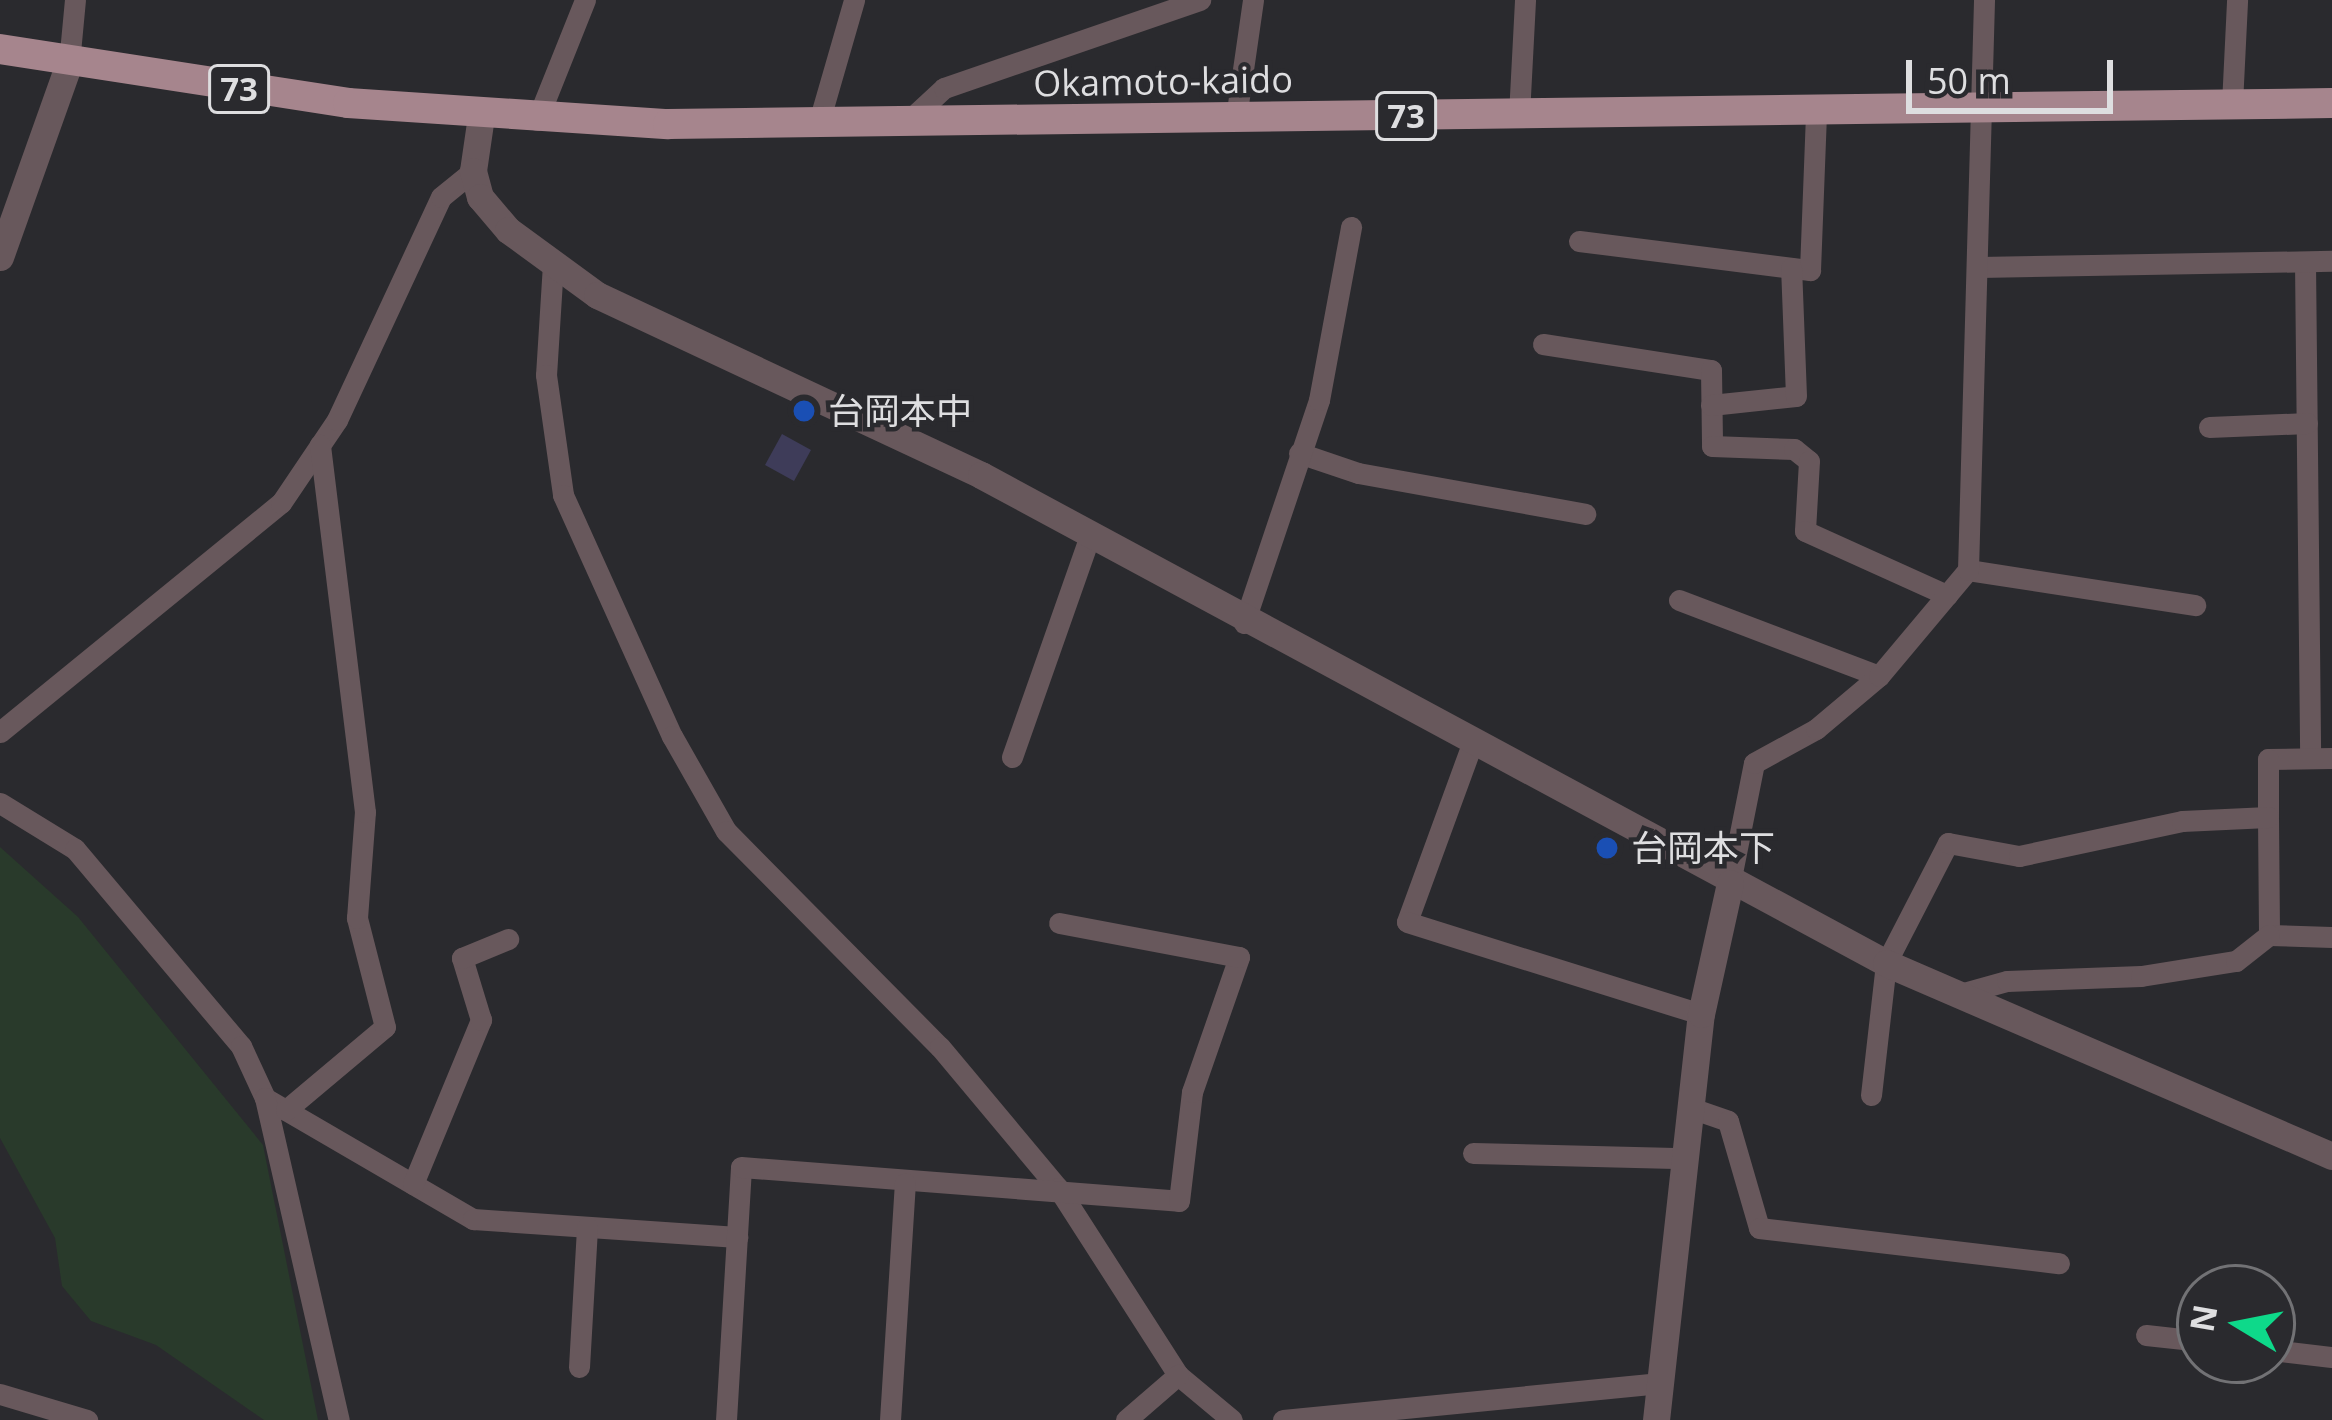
<!DOCTYPE html>
<meta charset="utf-8">
<style>
body{margin:0}
#map{position:relative;width:2332px;height:1420px;overflow:hidden;background:#2a2a2e;font-family:"Open Sans","Noto Sans JP",sans-serif}
div>[style]{position:absolute}
.green>*{inset:0;background:#293a2b}
.building>*{inset:0;background:#3e3c59}
.minor>*{height:21px;margin:-10.5px;padding:0 10.5px;transform-origin:10.5px;border-radius:10.5px;background:#68585c}
.tertiary>*{height:27px;margin:-13.5px;padding:0 13.5px;transform-origin:13.5px;border-radius:13.5px;background:#68585c}
.primary>*{height:30px;margin:-15px;padding:0 15px;transform-origin:15px;border-radius:15px;background:#a6858d}
.dots>*{width:33px;height:33px;translate:-50% -50%;box-sizing:border-box;border:6px solid #2a2a2e;border-radius:50%}
span{translate:-50% -50%;white-space:nowrap;text-align:center;line-height:1.15;-webkit-text-stroke:9px #2a2a2e;paint-order:stroke}
.shield-label span{padding:3px 9px;background:#2a2a2e;border:3px solid;border-radius:9px;-webkit-text-stroke-width:0}
.shield-label{font-size:33px;color:#dedee0;font-weight:700}
.street-label{font-size:36px;color:#dedee0}
.poi-label{font-size:36px;color:#dedee0}
.left{translate:0 -50%;text-align:left}
.north{position:absolute;left:2176px;top:1264px;width:120px;height:120px;box-sizing:border-box;background:#2a2a2e;border:3px solid #727275;border-radius:50%;rotate:280deg;font-size:33px;font-weight:700;line-height:48px;text-align:center;color:#dedee0}
.north::after{content:'';display:block;margin:auto;width:42px;height:54px;background:#0ed98a;clip-path:polygon(50% 0,100% 100%,50% 72%,0 100%)}
.scale{position:absolute;left:1906px;top:60px;width:207px;height:54px;box-sizing:border-box;border:6px solid #dedee0;border-top:0;padding-left:15px;font-size:36px;line-height:42px;white-space:nowrap;color:#dedee0;-webkit-text-stroke:9px #2a2a2e;paint-order:stroke}
</style>
<div id="map">
<div class="green">
<div style="clip-path:polygon(0 847px,78px 917px,263px 1145px,318px 1420px,264px 1420px,156px 1345px,91px 1321px,62px 1286px,55px 1238px,0 1138px)"></div>
</div>
<div class="building">
<div style="clip-path:polygon(782px 434px,811px 450px,794px 481px,765px 465px)"></div>
</div>
<div class="minor">
<div style="left:69px;top:63px;width:63px;rotate:-84.6deg"></div>
<div style="left:2232px;top:104px;width:104px;rotate:-87.2deg"></div>
<div style="left:1519px;top:115px;width:115px;rotate:-87deg"></div>
<div style="left:1236px;top:118px;width:119px;rotate:-81.8deg"></div>
<div style="left:537px;top:120px;width:129px;rotate:-68.2deg"></div>
<div style="left:905px;top:124px;width:53px;rotate:-42.7deg"></div>
<div style="left:944px;top:88px;width:271px;rotate:-19deg"></div>
<div style="left:818px;top:125px;width:130px;rotate:-73.9deg"></div>
<div style="left:1579px;top:241px;width:233px;rotate:7.2deg"></div>
<div style="left:1810px;top:270px;width:157px;rotate:-87.8deg"></div>
<div style="left:2305px;top:262px;width:496px;rotate:89.4deg"></div>
<div style="left:553px;top:264px;width:111px;rotate:93.6deg"></div>
<div style="left:546px;top:375px;width:121px;rotate:81.9deg"></div>
<div style="left:563px;top:495px;width:265px;rotate:65.7deg"></div>
<div style="left:672px;top:736px;width:109px;rotate:60.4deg"></div>
<div style="left:726px;top:831px;width:304px;rotate:45.3deg"></div>
<div style="left:940px;top:1047px;width:184px;rotate:50.1deg"></div>
<div style="left:1058px;top:1188px;width:222px;rotate:57.3deg"></div>
<div style="left:1178px;top:1375px;width:70px;rotate:39.8deg"></div>
<div style="left:1979px;top:267px;width:353px;rotate:-1deg"></div>
<div style="left:1543px;top:344px;width:170px;rotate:8.8deg"></div>
<div style="left:1711px;top:370px;width:76px;rotate:89.2deg"></div>
<div style="left:1712px;top:446px;width:82px;rotate:2.1deg"></div>
<div style="left:1794px;top:449px;width:19px;rotate:39deg"></div>
<div style="left:1809px;top:461px;width:70px;rotate:93.3deg"></div>
<div style="left:1805px;top:531px;width:156px;rotate:24.3deg"></div>
<div style="left:1711px;top:405px;width:85px;rotate:-6deg"></div>
<div style="left:1796px;top:396px;width:128px;rotate:-92.2deg"></div>
<div style="left:2209px;top:427px;width:98px;rotate:-2.3deg"></div>
<div style="left:1299px;top:453px;width:62px;rotate:18.7deg"></div>
<div style="left:1358px;top:473px;width:231px;rotate:10.2deg"></div>
<div style="left:1968px;top:570px;width:230px;rotate:8.8deg"></div>
<div style="left:1679px;top:600px;width:214px;rotate:20.8deg"></div>
<div style="left:1244px;top:623px;width:235px;rotate:-71.4deg"></div>
<div style="left:1319px;top:400px;width:176px;rotate:-79.5deg"></div>
<div style="left:0;top:732px;width:362px;rotate:-39.2deg"></div>
<div style="left:281px;top:503px;width:100px;rotate:-56deg"></div>
<div style="left:337px;top:420px;width:246px;rotate:-65deg"></div>
<div style="left:441px;top:197px;width:41px;rotate:-39.1deg"></div>
<div style="left:1472px;top:744px;width:189px;rotate:110.1deg"></div>
<div style="left:1407px;top:922px;width:308px;rotate:17.4deg"></div>
<div style="left:1012px;top:757px;width:234px;rotate:-70.6deg"></div>
<div style="left:2332px;top:758px;width:64px;rotate:179.1deg"></div>
<div style="left:2268px;top:759px;width:58px;rotate:90deg"></div>
<div style="left:2268px;top:817px;width:118px;rotate:89.5deg"></div>
<div style="left:2269px;top:935px;width:63px;rotate:1.8deg"></div>
<div style="left:0;top:803px;width:88px;rotate:31.5deg"></div>
<div style="left:75px;top:849px;width:258px;rotate:49.9deg"></div>
<div style="left:241px;top:1046px;width:57px;rotate:65.2deg"></div>
<div style="left:265px;top:1098px;width:241px;rotate:30.2deg"></div>
<div style="left:473px;top:1219px;width:265px;rotate:3.9deg"></div>
<div style="left:1730px;top:883px;width:122px;rotate:-78.7deg"></div>
<div style="left:1754px;top:763px;width:71px;rotate:-28.7deg"></div>
<div style="left:1816px;top:729px;width:82px;rotate:-40.1deg"></div>
<div style="left:1879px;top:676px;width:138px;rotate:-50deg"></div>
<div style="left:1968px;top:570px;width:570px;rotate:-88.39deg"></div>
<div style="left:1956px;top:995px;width:53px;rotate:-15.4deg"></div>
<div style="left:2007px;top:981px;width:134px;rotate:-2.1deg"></div>
<div style="left:2141px;top:976px;width:96px;rotate:-9deg"></div>
<div style="left:2236px;top:961px;width:42px;rotate:-38.2deg"></div>
<div style="left:1871px;top:1095px;width:133px;rotate:-83.5deg"></div>
<div style="left:1886px;top:963px;width:135px;rotate:-62.7deg"></div>
<div style="left:1948px;top:843px;width:72px;rotate:10.4deg"></div>
<div style="left:2019px;top:856px;width:167px;rotate:-12.1deg"></div>
<div style="left:2182px;top:821px;width:86px;rotate:-2.7deg"></div>
<div style="left:265px;top:1098px;width:330px;rotate:77.1deg"></div>
<div style="left:1691px;top:1108px;width:39px;rotate:19deg"></div>
<div style="left:1728px;top:1121px;width:111px;rotate:73.8deg"></div>
<div style="left:1759px;top:1228px;width:302px;rotate:6.7deg"></div>
<div style="left:286px;top:1110px;width:129px;rotate:-40deg"></div>
<div style="left:385px;top:1027px;width:113px;rotate:-104.4deg"></div>
<div style="left:357px;top:918px;width:106px;rotate:-85.7deg"></div>
<div style="left:365px;top:812px;width:370px;rotate:-97deg"></div>
<div style="left:1473px;top:1153px;width:212px;rotate:1.4deg"></div>
<div style="left:413px;top:1184px;width:178px;rotate:-67.5deg"></div>
<div style="left:481px;top:1020px;width:65px;rotate:-107deg"></div>
<div style="left:462px;top:958px;width:50px;rotate:-22.4deg"></div>
<div style="left:2146px;top:1335px;width:54px;rotate:6.3deg"></div>
<div style="left:2272px;top:1350px;width:60px;rotate:6.7deg"></div>
<div style="left:579px;top:1367px;width:140px;rotate:-86.7deg"></div>
<div style="left:0;top:1394px;width:91px;rotate:16.6deg"></div>
<div style="left:726px;top:1420px;width:253px;rotate:-86.6deg"></div>
<div style="left:741px;top:1167px;width:439px;rotate:4.4deg"></div>
<div style="left:1179px;top:1201px;width:110px;rotate:-83.2deg"></div>
<div style="left:1192px;top:1092px;width:143px;rotate:-70.8deg"></div>
<div style="left:1239px;top:957px;width:183px;rotate:-169.3deg"></div>
<div style="left:890px;top:1420px;width:237px;rotate:-86.4deg"></div>
<div style="left:1126px;top:1420px;width:69px;rotate:-40.9deg"></div>
<div style="left:1283px;top:1420px;width:379px;rotate:-5.6deg"></div>
</div>
<div class="tertiary">
<div style="left:481px;top:116px;width:56px;rotate:98.3deg"></div>
<div style="left:473px;top:171px;width:27px;rotate:75deg"></div>
<div style="left:480px;top:197px;width:43px;rotate:49.7deg"></div>
<div style="left:508px;top:230px;width:110px;rotate:36.1deg"></div>
<div style="left:597px;top:295px;width:424px;rotate:25.1deg"></div>
<div style="left:981px;top:475px;width:1028px;rotate:28.33deg"></div>
<div style="left:1886px;top:963px;width:486px;rotate:23.4deg"></div>
<div style="left:0;top:257px;width:206px;rotate:-70.4deg"></div>
<div style="left:1656px;top:1420px;width:408px;rotate:-83.7deg"></div>
<div style="left:1701px;top:1014px;width:134px;rotate:-77.5deg"></div>
</div>
<div class="primary">
<div style="left:0;top:49px;width:352px;rotate:8.8deg"></div>
<div style="left:348px;top:103px;width:321px;rotate:3.8deg"></div>
<div style="left:668px;top:124px;width:1664px;rotate:-0.72deg"></div>
</div>
<div class="dots">
<div style="left:804px;top:411px;background:#1a4fb4"></div>
<div style="left:1607px;top:848px;background:#1a4fb4"></div>
</div>
<div class="shield-label">
<span style="left:239px;top:89px">73</span>
<span style="left:1406px;top:116px">73</span>
</div>
<div class="street-label">
<span style="left:1163px;top:81px;rotate:-1deg">Okamoto-kaido</span>
</div>
<div class="poi-label">
<span class="left" style="left:828px;top:411px">台岡本中</span>
<span class="left" style="left:1631px;top:848px">台岡本下</span>
</div>
<div class="north">N</div>
<div class="scale">50 m</div>
</div>
